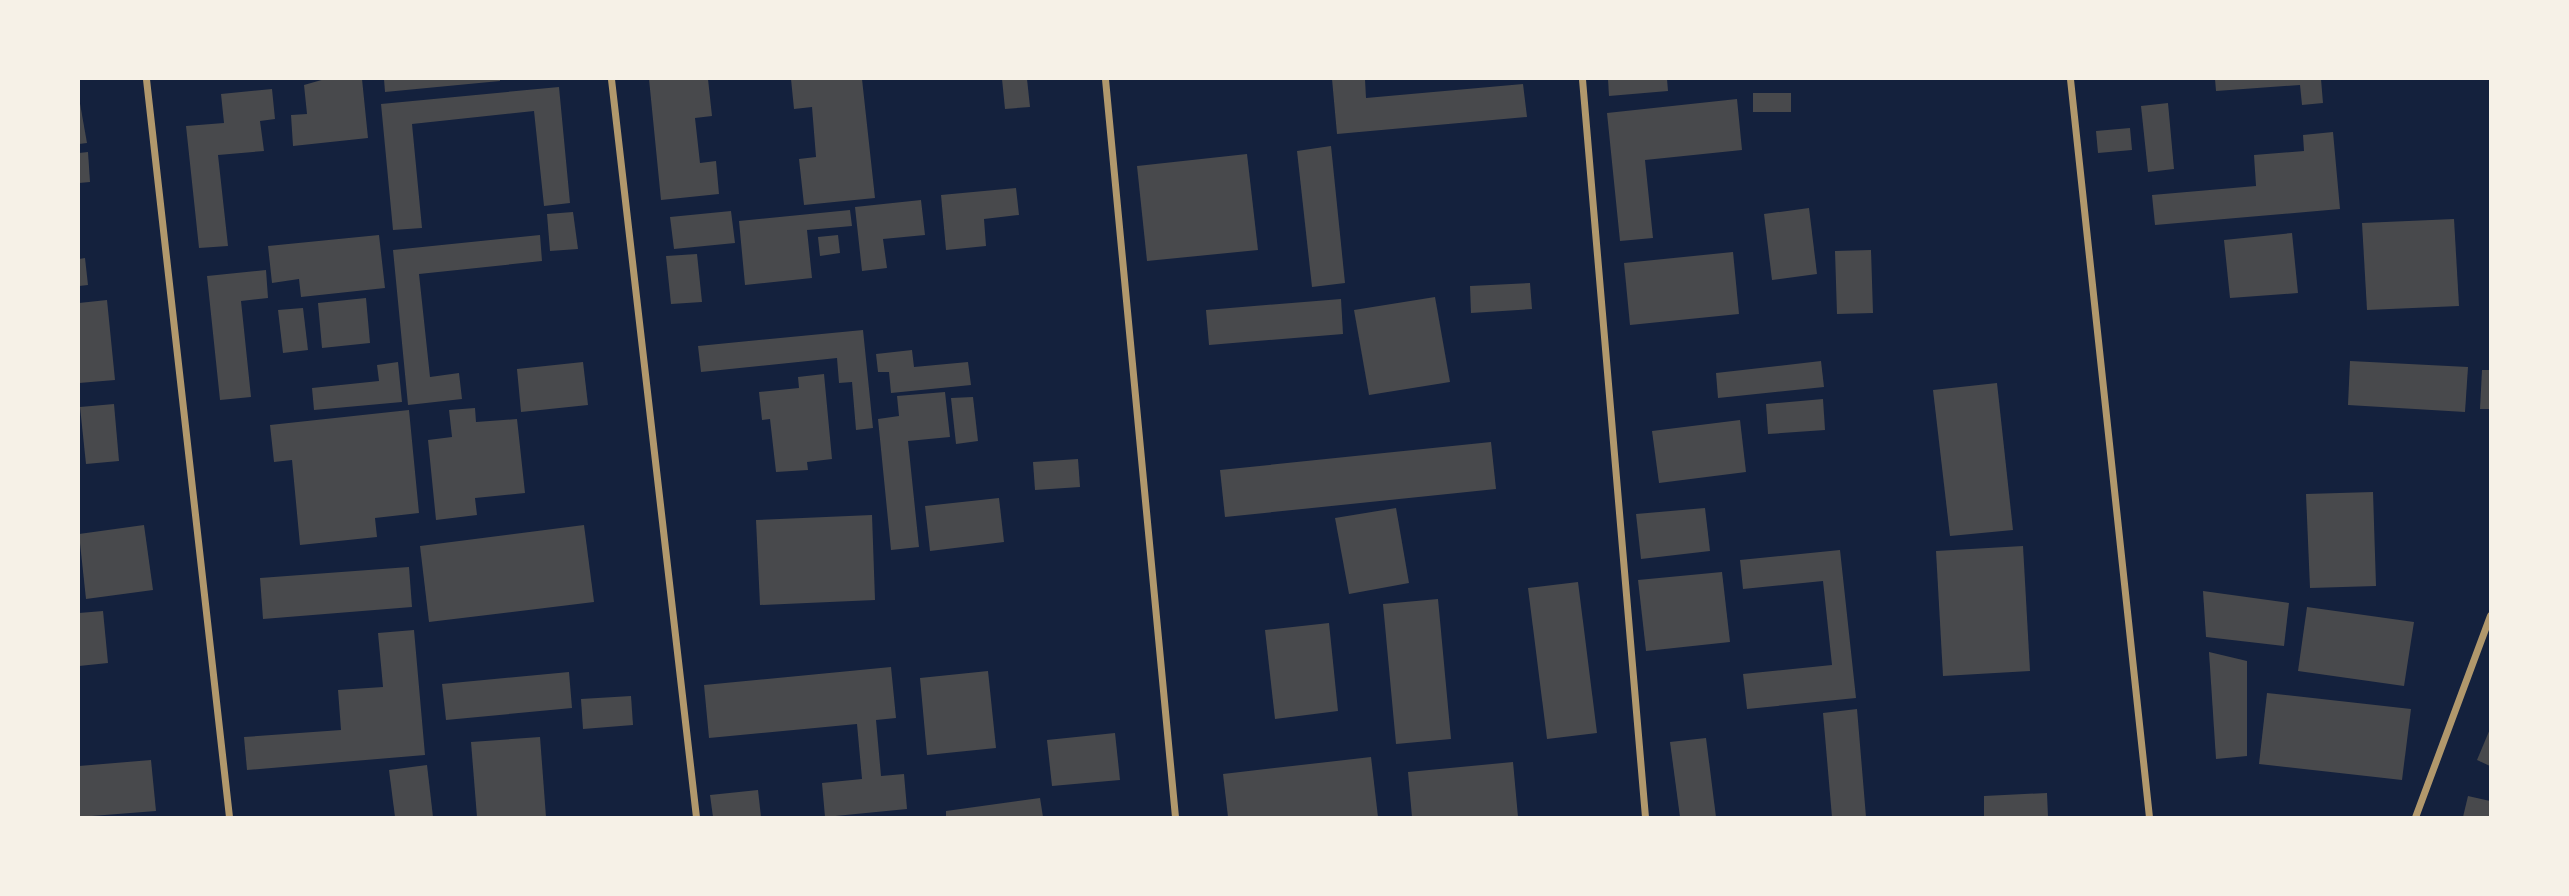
<!DOCTYPE html>
<style>
body{margin:0}
#map{position:relative;width:2569px;height:896px;overflow:hidden;background:#14213d;font-family:Merriweather,serif}
div>[style]{position:absolute}
.building>*{inset:0;background:#48494c}
.minor>*{height:7px;margin:-3.5px;padding:0 3.5px;transform-origin:3.5px;border-radius:3.5px;background:#b1986c}
span{translate:-50% -50%;white-space:nowrap;text-align:center;line-height:1.15;-webkit-text-stroke:6px #f6f1e7;paint-order:stroke}
.frame{position:absolute;inset:0;border:80px solid #f6f1e7;pointer-events:none}
</style>
<div id="map">
<div class="building">
<div style="clip-path:polygon(325px 79px,362px 79px,368px 138px,293px 146px,291px 115px,307px 114px,304px 85px)"></div>
<div style="clip-path:polygon(384px 79px,500px 79px,500px 81px,385px 92px)"></div>
<div style="clip-path:polygon(649px 79px,708px 79px,712px 116px,695px 118px,700px 163px,716px 161px,719px 194px,661px 200px)"></div>
<div style="clip-path:polygon(791px 79px,862px 79px,875px 198px,804px 205px,799px 159px,816px 157px,812px 107px,794px 109px)"></div>
<div style="clip-path:polygon(1002px 79px,1027px 79px,1030px 107px,1005px 109px)"></div>
<div style="clip-path:polygon(1332px 79px,1365px 79px,1366px 98px,1523px 84px,1527px 117px,1337px 134px)"></div>
<div style="clip-path:polygon(1608px 79px,1667px 79px,1668px 91px,1609px 96px)"></div>
<div style="clip-path:polygon(2215px 79px,2321px 79px,2323px 103px,2302px 105px,2300px 85px,2216px 91px)"></div>
<div style="clip-path:polygon(559px 87px,570px 203px,544px 206px,534px 111px,412px 124px,422px 228px,393px 230px,381px 104px)"></div>
<div style="clip-path:polygon(272px 89px,275px 119px,260px 121px,264px 151px,218px 155px,228px 246px,199px 248px,186px 126px,224px 123px,221px 94px)"></div>
<div style="clip-path:polygon(1753px 93px,1791px 93px,1791px 112px,1753px 112px)"></div>
<div style="clip-path:polygon(79px 98px,87px 143px,79px 144px)"></div>
<div style="clip-path:polygon(1737px 99px,1742px 150px,1645px 160px,1653px 238px,1620px 241px,1607px 113px)"></div>
<div style="clip-path:polygon(2168px 103px,2174px 169px,2148px 172px,2141px 106px)"></div>
<div style="clip-path:polygon(2130px 128px,2132px 150px,2098px 153px,2096px 131px)"></div>
<div style="clip-path:polygon(2333px 132px,2340px 209px,2155px 225px,2152px 195px,2256px 186px,2254px 155px,2304px 151px,2303px 135px)"></div>
<div style="clip-path:polygon(1331px 146px,1345px 283px,1312px 287px,1297px 151px)"></div>
<div style="clip-path:polygon(88px 152px,90px 182px,79px 183px,79px 153px)"></div>
<div style="clip-path:polygon(1247px 154px,1258px 250px,1147px 261px,1137px 166px)"></div>
<div style="clip-path:polygon(1016px 188px,1019px 215px,984px 219px,986px 246px,946px 250px,941px 195px)"></div>
<div style="clip-path:polygon(921px 200px,925px 235px,883px 239px,887px 268px,862px 271px,855px 207px)"></div>
<div style="clip-path:polygon(1809px 208px,1817px 274px,1772px 280px,1764px 214px)"></div>
<div style="clip-path:polygon(850px 210px,852px 226px,807px 230px,812px 278px,745px 285px,739px 221px)"></div>
<div style="clip-path:polygon(731px 211px,735px 243px,674px 249px,670px 217px)"></div>
<div style="clip-path:polygon(573px 212px,578px 249px,550px 251px,547px 214px)"></div>
<div style="clip-path:polygon(2454px 219px,2459px 306px,2367px 310px,2362px 223px)"></div>
<div style="clip-path:polygon(2292px 233px,2298px 293px,2230px 298px,2224px 240px)"></div>
<div style="clip-path:polygon(379px 235px,385px 288px,301px 297px,299px 279px,272px 283px,268px 246px)"></div>
<div style="clip-path:polygon(540px 235px,542px 261px,419px 274px,430px 377px,459px 373px,462px 399px,408px 405px,393px 250px)"></div>
<div style="clip-path:polygon(838px 235px,840px 253px,820px 256px,818px 237px)"></div>
<div style="clip-path:polygon(1871px 250px,1873px 313px,1837px 314px,1835px 251px)"></div>
<div style="clip-path:polygon(1733px 252px,1739px 314px,1630px 325px,1624px 263px)"></div>
<div style="clip-path:polygon(697px 254px,702px 302px,671px 304px,666px 256px)"></div>
<div style="clip-path:polygon(85px 258px,88px 285px,79px 286px,79px 259px)"></div>
<div style="clip-path:polygon(266px 270px,268px 298px,241px 301px,251px 397px,220px 400px,207px 276px)"></div>
<div style="clip-path:polygon(1530px 283px,1532px 309px,1471px 313px,1470px 286px)"></div>
<div style="clip-path:polygon(1435px 297px,1450px 382px,1369px 395px,1354px 310px)"></div>
<div style="clip-path:polygon(366px 298px,370px 343px,322px 348px,318px 303px)"></div>
<div style="clip-path:polygon(1341px 299px,1343px 334px,1209px 345px,1206px 310px)"></div>
<div style="clip-path:polygon(107px 300px,115px 380px,79px 383px,79px 303px)"></div>
<div style="clip-path:polygon(303px 308px,308px 350px,283px 353px,278px 310px)"></div>
<div style="clip-path:polygon(863px 330px,873px 428px,856px 430px,852px 382px,839px 383px,837px 358px,701px 372px,698px 346px)"></div>
<div style="clip-path:polygon(912px 350px,914px 367px,968px 362px,971px 385px,891px 393px,889px 372px,878px 372px,876px 354px)"></div>
<div style="clip-path:polygon(1821px 361px,1824px 387px,1718px 398px,1716px 373px)"></div>
<div style="clip-path:polygon(2350px 361px,2468px 367px,2465px 412px,2348px 405px)"></div>
<div style="clip-path:polygon(398px 362px,402px 402px,314px 410px,312px 388px,379px 381px,377px 365px)"></div>
<div style="clip-path:polygon(583px 362px,588px 405px,521px 412px,517px 369px)"></div>
<div style="clip-path:polygon(2482px 370px,2490px 370px,2490px 409px,2480px 409px)"></div>
<div style="clip-path:polygon(824px 374px,832px 459px,807px 462px,808px 470px,776px 472px,770px 419px,762px 420px,759px 392px,799px 388px,798px 377px)"></div>
<div style="clip-path:polygon(1997px 383px,2013px 530px,1950px 536px,1933px 390px)"></div>
<div style="clip-path:polygon(945px 392px,950px 437px,908px 441px,919px 547px,891px 550px,878px 419px,899px 416px,897px 396px)"></div>
<div style="clip-path:polygon(973px 397px,978px 441px,956px 444px,951px 398px)"></div>
<div style="clip-path:polygon(1823px 399px,1825px 430px,1768px 434px,1766px 404px)"></div>
<div style="clip-path:polygon(114px 404px,119px 461px,86px 464px,80px 407px)"></div>
<div style="clip-path:polygon(475px 408px,476px 422px,517px 419px,525px 493px,475px 498px,477px 515px,436px 520px,428px 440px,452px 437px,449px 410px)"></div>
<div style="clip-path:polygon(409px 410px,419px 513px,375px 518px,377px 537px,300px 545px,292px 460px,274px 462px,270px 425px)"></div>
<div style="clip-path:polygon(1740px 420px,1746px 472px,1659px 483px,1652px 431px)"></div>
<div style="clip-path:polygon(1491px 442px,1496px 489px,1225px 517px,1220px 470px)"></div>
<div style="clip-path:polygon(1078px 459px,1080px 487px,1035px 490px,1033px 462px)"></div>
<div style="clip-path:polygon(2373px 492px,2376px 586px,2310px 588px,2306px 494px)"></div>
<div style="clip-path:polygon(999px 498px,1004px 542px,930px 551px,925px 506px)"></div>
<div style="clip-path:polygon(1396px 508px,1409px 583px,1349px 594px,1335px 518px)"></div>
<div style="clip-path:polygon(1705px 508px,1710px 551px,1641px 559px,1636px 514px)"></div>
<div style="clip-path:polygon(872px 515px,875px 600px,760px 605px,756px 520px)"></div>
<div style="clip-path:polygon(144px 525px,153px 590px,86px 599px,79px 534px)"></div>
<div style="clip-path:polygon(584px 525px,594px 602px,429px 622px,420px 546px)"></div>
<div style="clip-path:polygon(2023px 546px,2030px 671px,1943px 676px,1936px 551px)"></div>
<div style="clip-path:polygon(1840px 550px,1856px 698px,1747px 709px,1743px 674px,1832px 665px,1823px 581px,1743px 589px,1740px 560px)"></div>
<div style="clip-path:polygon(409px 567px,412px 607px,263px 619px,260px 578px)"></div>
<div style="clip-path:polygon(1722px 572px,1730px 642px,1646px 651px,1638px 580px)"></div>
<div style="clip-path:polygon(1578px 582px,1597px 733px,1547px 739px,1528px 588px)"></div>
<div style="clip-path:polygon(2203px 591px,2289px 603px,2284px 646px,2206px 637px)"></div>
<div style="clip-path:polygon(1438px 599px,1451px 739px,1396px 744px,1383px 604px)"></div>
<div style="clip-path:polygon(2307px 607px,2414px 622px,2404px 686px,2298px 671px)"></div>
<div style="clip-path:polygon(103px 611px,108px 663px,79px 666px,79px 613px)"></div>
<div style="clip-path:polygon(1329px 623px,1338px 711px,1275px 719px,1265px 630px)"></div>
<div style="clip-path:polygon(414px 630px,425px 755px,247px 770px,244px 737px,341px 730px,338px 690px,383px 687px,378px 633px)"></div>
<div style="clip-path:polygon(2209px 652px,2247px 661px,2247px 756px,2216px 759px)"></div>
<div style="clip-path:polygon(891px 667px,896px 718px,876px 720px,881px 776px,904px 774px,907px 809px,825px 817px,822px 783px,862px 779px,857px 724px,709px 738px,704px 685px)"></div>
<div style="clip-path:polygon(988px 671px,996px 748px,927px 755px,920px 678px)"></div>
<div style="clip-path:polygon(569px 672px,572px 708px,446px 720px,442px 684px)"></div>
<div style="clip-path:polygon(2267px 693px,2411px 709px,2402px 780px,2259px 764px)"></div>
<div style="clip-path:polygon(631px 696px,633px 725px,583px 729px,581px 699px)"></div>
<div style="clip-path:polygon(1857px 709px,1866px 817px,1832px 817px,1823px 713px)"></div>
<div style="clip-path:polygon(2490px 729px,2490px 766px,2477px 760px)"></div>
<div style="clip-path:polygon(1115px 733px,1120px 780px,1052px 786px,1047px 740px)"></div>
<div style="clip-path:polygon(540px 737px,546px 817px,477px 817px,471px 742px)"></div>
<div style="clip-path:polygon(1706px 738px,1716px 817px,1680px 817px,1670px 742px)"></div>
<div style="clip-path:polygon(1371px 757px,1378px 817px,1228px 817px,1223px 774px)"></div>
<div style="clip-path:polygon(151px 760px,156px 811px,79px 817px,79px 766px)"></div>
<div style="clip-path:polygon(1513px 762px,1518px 817px,1412px 817px,1408px 772px)"></div>
<div style="clip-path:polygon(427px 765px,433px 817px,395px 817px,389px 770px)"></div>
<div style="clip-path:polygon(758px 790px,761px 817px,713px 817px,710px 795px)"></div>
<div style="clip-path:polygon(2047px 793px,2048px 817px,1984px 817px,1984px 796px)"></div>
<div style="clip-path:polygon(2468px 796px,2490px 801px,2490px 817px,2463px 817px)"></div>
<div style="clip-path:polygon(1040px 798px,1043px 817px,946px 817px,946px 811px)"></div>
</div>
<div class="minor">
<div style="left:146px;top:79px;width:743px;rotate:83.58deg"></div>
<div style="left:611px;top:79px;width:743px;rotate:83.43deg"></div>
<div style="left:1105px;top:79px;width:741px;rotate:84.58deg"></div>
<div style="left:1582px;top:79px;width:741px;rotate:85.12deg"></div>
<div style="left:2070px;top:79px;width:742px;rotate:83.89deg"></div>
<div style="left:2415px;top:817px;width:215px;rotate:-69.6deg"></div>
</div>
<div class="frame"></div>
</div>
